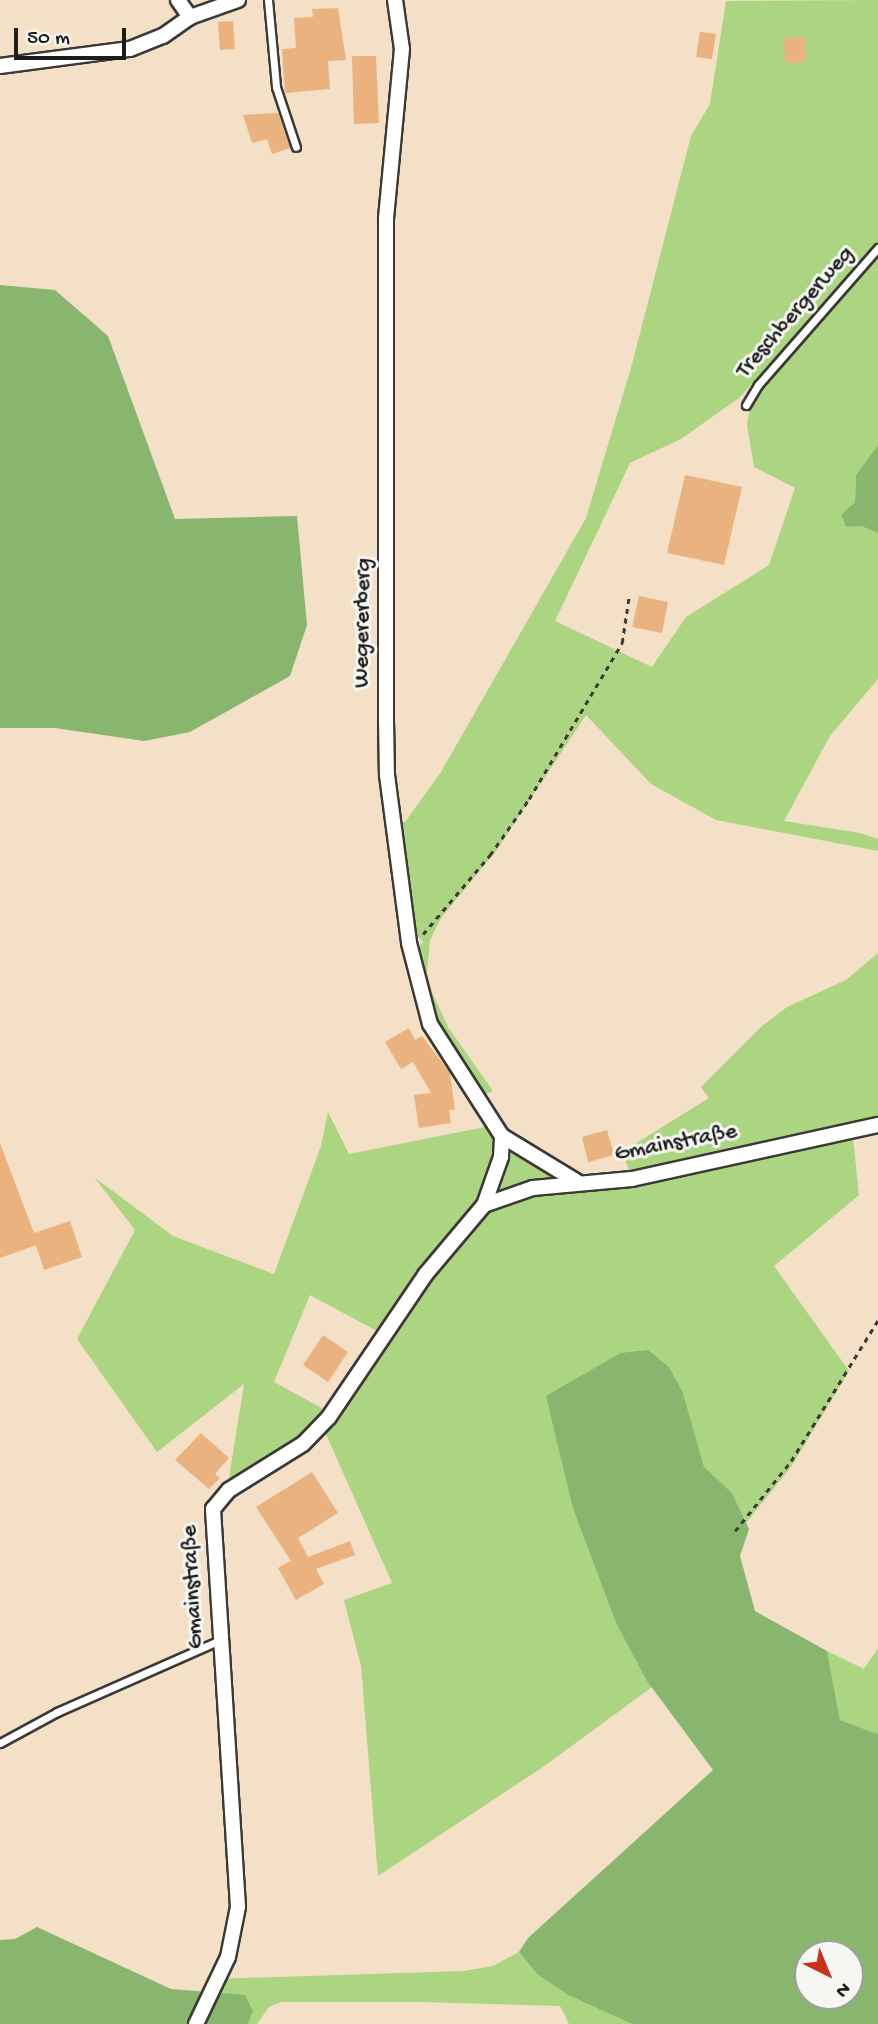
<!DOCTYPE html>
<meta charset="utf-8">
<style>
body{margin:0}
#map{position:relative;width:878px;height:2024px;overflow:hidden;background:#f3e0c7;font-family:"Gochi Hand",sans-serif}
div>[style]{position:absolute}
.green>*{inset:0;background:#abd580}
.forest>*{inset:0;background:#88b66e}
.building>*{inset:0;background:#eab27f}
.path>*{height:2.5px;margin-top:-1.25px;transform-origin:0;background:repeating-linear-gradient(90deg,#3c3936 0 5px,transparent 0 10px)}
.roads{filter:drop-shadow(2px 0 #3c3936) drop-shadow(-2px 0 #3c3936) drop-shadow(0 2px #3c3936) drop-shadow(0 -2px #3c3936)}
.service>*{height:7px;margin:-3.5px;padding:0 3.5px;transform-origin:3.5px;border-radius:3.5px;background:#fff}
.minor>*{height:14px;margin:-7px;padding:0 7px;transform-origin:7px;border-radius:7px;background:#fff}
span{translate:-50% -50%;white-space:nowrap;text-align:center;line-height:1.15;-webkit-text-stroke:6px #f6f6f2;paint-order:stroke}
.street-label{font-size:23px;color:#1c1c1c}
.north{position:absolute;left:794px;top:1940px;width:70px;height:70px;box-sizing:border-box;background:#f6f6f2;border:2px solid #9f9f9c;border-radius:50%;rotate:137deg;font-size:19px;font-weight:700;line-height:28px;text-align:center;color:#1c1c1c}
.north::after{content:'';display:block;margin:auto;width:24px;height:32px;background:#c8321e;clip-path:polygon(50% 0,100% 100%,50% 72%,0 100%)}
.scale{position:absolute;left:14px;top:28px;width:112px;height:32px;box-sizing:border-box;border:4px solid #1c1c1c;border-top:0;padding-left:9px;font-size:21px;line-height:24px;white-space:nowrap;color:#1c1c1c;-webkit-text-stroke:5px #f6f6f2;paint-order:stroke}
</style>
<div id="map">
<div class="green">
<div style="clip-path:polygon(878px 0,878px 243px,739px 398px,681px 439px,630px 463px,555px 621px,652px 667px,686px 617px,769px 565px,795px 488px,754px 467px,747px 425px,751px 401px,878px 254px,878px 445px,856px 475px,855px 502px,841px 515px,846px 527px,861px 526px,878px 533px,878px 679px,830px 736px,784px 821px,860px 833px,878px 839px,878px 851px,716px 820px,651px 784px,586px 715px,496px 851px,441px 918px,430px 940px,427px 973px,432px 992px,448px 1027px,493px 1091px,483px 1095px,430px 1009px,418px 948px,423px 942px,415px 933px,399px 822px,405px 822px,441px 772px,586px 518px,631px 368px,691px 136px,710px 104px,726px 1px)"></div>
<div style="clip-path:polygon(878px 953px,878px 1118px,630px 1173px,622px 1152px,709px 1098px,701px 1087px,761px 1027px,787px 1007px,846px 980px)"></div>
<div style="clip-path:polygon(328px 1112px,349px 1154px,490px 1126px,496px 1158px,480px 1198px,379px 1332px,310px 1295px,274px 1382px,327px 1411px,304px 1438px,228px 1484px,244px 1384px,157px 1452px,77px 1339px,135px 1230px,94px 1177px,173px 1236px,274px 1274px,321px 1146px)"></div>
<div style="clip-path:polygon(853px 1137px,859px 1195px,774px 1266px,849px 1371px,791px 1467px,746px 1523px,732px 1493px,704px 1468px,683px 1393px,620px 1353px,547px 1396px,573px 1509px,616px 1623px,652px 1687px,543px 1767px,378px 1876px,361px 1666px,344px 1600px,392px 1583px,325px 1432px,445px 1257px,493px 1209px,550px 1190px)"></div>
<div style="clip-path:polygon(515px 1152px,551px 1174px,553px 1178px,499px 1193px,508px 1157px)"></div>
<div style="clip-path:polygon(878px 1648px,878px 1734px,840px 1720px,827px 1651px,864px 1669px)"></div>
<div style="clip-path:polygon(519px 1952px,537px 1974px,568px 1995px,632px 2024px,569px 2024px,560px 2006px,420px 2002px,281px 2002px,269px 2007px,257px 2024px,248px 2024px,253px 2011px,207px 1991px,212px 1979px,464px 1971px,493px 1966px)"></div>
</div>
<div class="forest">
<div style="clip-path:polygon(0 285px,55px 290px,108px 336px,175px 519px,297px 516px,307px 625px,290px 676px,190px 732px,144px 741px,55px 728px,0 728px)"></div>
<div style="clip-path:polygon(878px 445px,878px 533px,861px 526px,846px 527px,841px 515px,855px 502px,856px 475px)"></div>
<div style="clip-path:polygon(evenodd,648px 1350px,669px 1367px,683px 1393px,704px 1467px,732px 1493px,749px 1529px,740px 1556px,755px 1611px,827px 1651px,840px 1720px,878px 1734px,878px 2024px,632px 2024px,568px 1995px,537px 1974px,519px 1952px,528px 1938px,713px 1770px,647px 1681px,616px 1623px,573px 1509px,546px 1396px,620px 1353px,648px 1350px,808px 1954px,850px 1954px,850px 1996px,808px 1996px,808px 1954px)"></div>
<div style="clip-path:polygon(37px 1927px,171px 1989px,245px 1995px,253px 2011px,248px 2024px,0 2024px,0 1940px,15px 1939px)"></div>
</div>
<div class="building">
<div style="clip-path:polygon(338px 8px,346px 60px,328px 61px,330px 89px,285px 93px,282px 49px,296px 48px,294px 18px,313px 17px,312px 9px)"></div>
<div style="clip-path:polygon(233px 21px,235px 49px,220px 50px,218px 22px)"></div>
<div style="clip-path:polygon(700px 32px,716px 34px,712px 59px,696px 57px)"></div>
<div style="clip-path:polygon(805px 37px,806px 62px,785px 63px,784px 38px)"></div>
<div style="clip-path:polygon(352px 56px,376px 56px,379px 123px,354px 124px)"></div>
<div style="clip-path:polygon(278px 113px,290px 148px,272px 154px,267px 139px,252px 143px,243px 115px)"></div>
<div style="clip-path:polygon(685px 475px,742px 487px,724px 565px,667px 553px)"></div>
<div style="clip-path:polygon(639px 596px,668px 602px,662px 633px,632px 627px)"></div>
<div style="clip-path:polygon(409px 1028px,415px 1040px,422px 1036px,450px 1073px,455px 1110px,449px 1110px,451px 1123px,419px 1128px,414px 1095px,431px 1093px,413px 1062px,401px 1069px,385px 1042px)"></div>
<div style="clip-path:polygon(607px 1130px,614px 1155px,588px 1162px,582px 1137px)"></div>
<div style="clip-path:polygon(0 1143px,34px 1233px,70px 1221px,82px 1257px,44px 1270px,36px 1245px,0 1258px)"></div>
<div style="clip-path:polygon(323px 1335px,348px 1352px,328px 1382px,303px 1365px)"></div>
<div style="clip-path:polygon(201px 1433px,229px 1458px,215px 1474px,220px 1478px,209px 1489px,175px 1460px)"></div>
<div style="clip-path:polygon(312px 1472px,338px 1513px,298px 1538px,308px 1557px,350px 1541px,355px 1555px,316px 1569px,324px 1584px,296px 1600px,278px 1568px,291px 1561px,256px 1507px)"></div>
</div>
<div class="path">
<div style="left:423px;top:934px;width:104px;rotate:-49.7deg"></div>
<div style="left:490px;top:855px;width:68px;rotate:-55.1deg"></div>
<div style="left:529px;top:799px;width:182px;rotate:-59.2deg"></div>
<div style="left:622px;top:643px;width:48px;rotate:-81.5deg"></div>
<div style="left:735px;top:1531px;width:90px;rotate:-51.3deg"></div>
<div style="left:791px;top:1461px;width:166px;rotate:-58.3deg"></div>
</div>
<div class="roads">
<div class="service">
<div style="left:268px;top:0;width:87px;rotate:84.7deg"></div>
<div style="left:276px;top:87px;width:63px;rotate:71.6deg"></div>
<div style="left:746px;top:405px;width:23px;rotate:-59deg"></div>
<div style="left:758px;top:385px;width:182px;rotate:-48.8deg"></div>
<div style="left:0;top:1743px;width:65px;rotate:-28.5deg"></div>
<div style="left:57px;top:1712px;width:178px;rotate:-23.8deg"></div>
</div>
<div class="minor">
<div style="left:178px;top:0;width:21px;rotate:55deg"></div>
<div style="left:395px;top:0;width:49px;rotate:81.9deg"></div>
<div style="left:402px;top:49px;width:171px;rotate:95.4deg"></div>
<div style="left:386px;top:219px;width:501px;rotate:90deg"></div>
<div style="left:386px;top:720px;width:55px;rotate:89deg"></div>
<div style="left:387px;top:775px;width:169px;rotate:82.5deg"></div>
<div style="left:409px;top:943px;width:84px;rotate:75.5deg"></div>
<div style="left:430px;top:1024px;width:133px;rotate:57.3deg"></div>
<div style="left:502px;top:1136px;width:87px;rotate:31.3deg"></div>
<div style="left:0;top:66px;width:131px;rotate:-7.5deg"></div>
<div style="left:130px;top:49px;width:35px;rotate:-22deg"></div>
<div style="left:163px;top:36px;width:33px;rotate:-35deg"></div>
<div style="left:190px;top:17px;width:51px;rotate:-19.5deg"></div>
<div style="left:484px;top:1205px;width:52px;rotate:-19.1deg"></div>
<div style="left:533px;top:1188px;width:99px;rotate:-5.2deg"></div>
<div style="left:632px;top:1179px;width:252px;rotate:-12.4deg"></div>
<div style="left:196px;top:2024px;width:74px;rotate:-64.5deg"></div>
<div style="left:228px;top:1957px;width:51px;rotate:-78.7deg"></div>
<div style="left:238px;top:1907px;width:399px;rotate:-93.6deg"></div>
<div style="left:213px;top:1509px;width:25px;rotate:-50deg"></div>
<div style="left:229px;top:1490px;width:87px;rotate:-31.9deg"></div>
<div style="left:303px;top:1444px;width:37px;rotate:-46deg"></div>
<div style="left:329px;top:1417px;width:171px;rotate:-55.9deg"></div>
<div style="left:425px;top:1275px;width:92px;rotate:-49.9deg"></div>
<div style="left:484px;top:1205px;width:51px;rotate:-70.5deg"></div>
<div style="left:501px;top:1157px;width:21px;rotate:-87deg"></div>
</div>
</div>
<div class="street-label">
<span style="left:796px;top:313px;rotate:-49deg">Treschbergerweg</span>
<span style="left:364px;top:623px;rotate:-89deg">Wegererberg</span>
<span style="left:676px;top:1144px;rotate:-11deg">Gmainstraße</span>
<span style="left:194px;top:1587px;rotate:-93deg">Gmainstraße</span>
</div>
<div class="north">N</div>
<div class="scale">50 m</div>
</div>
